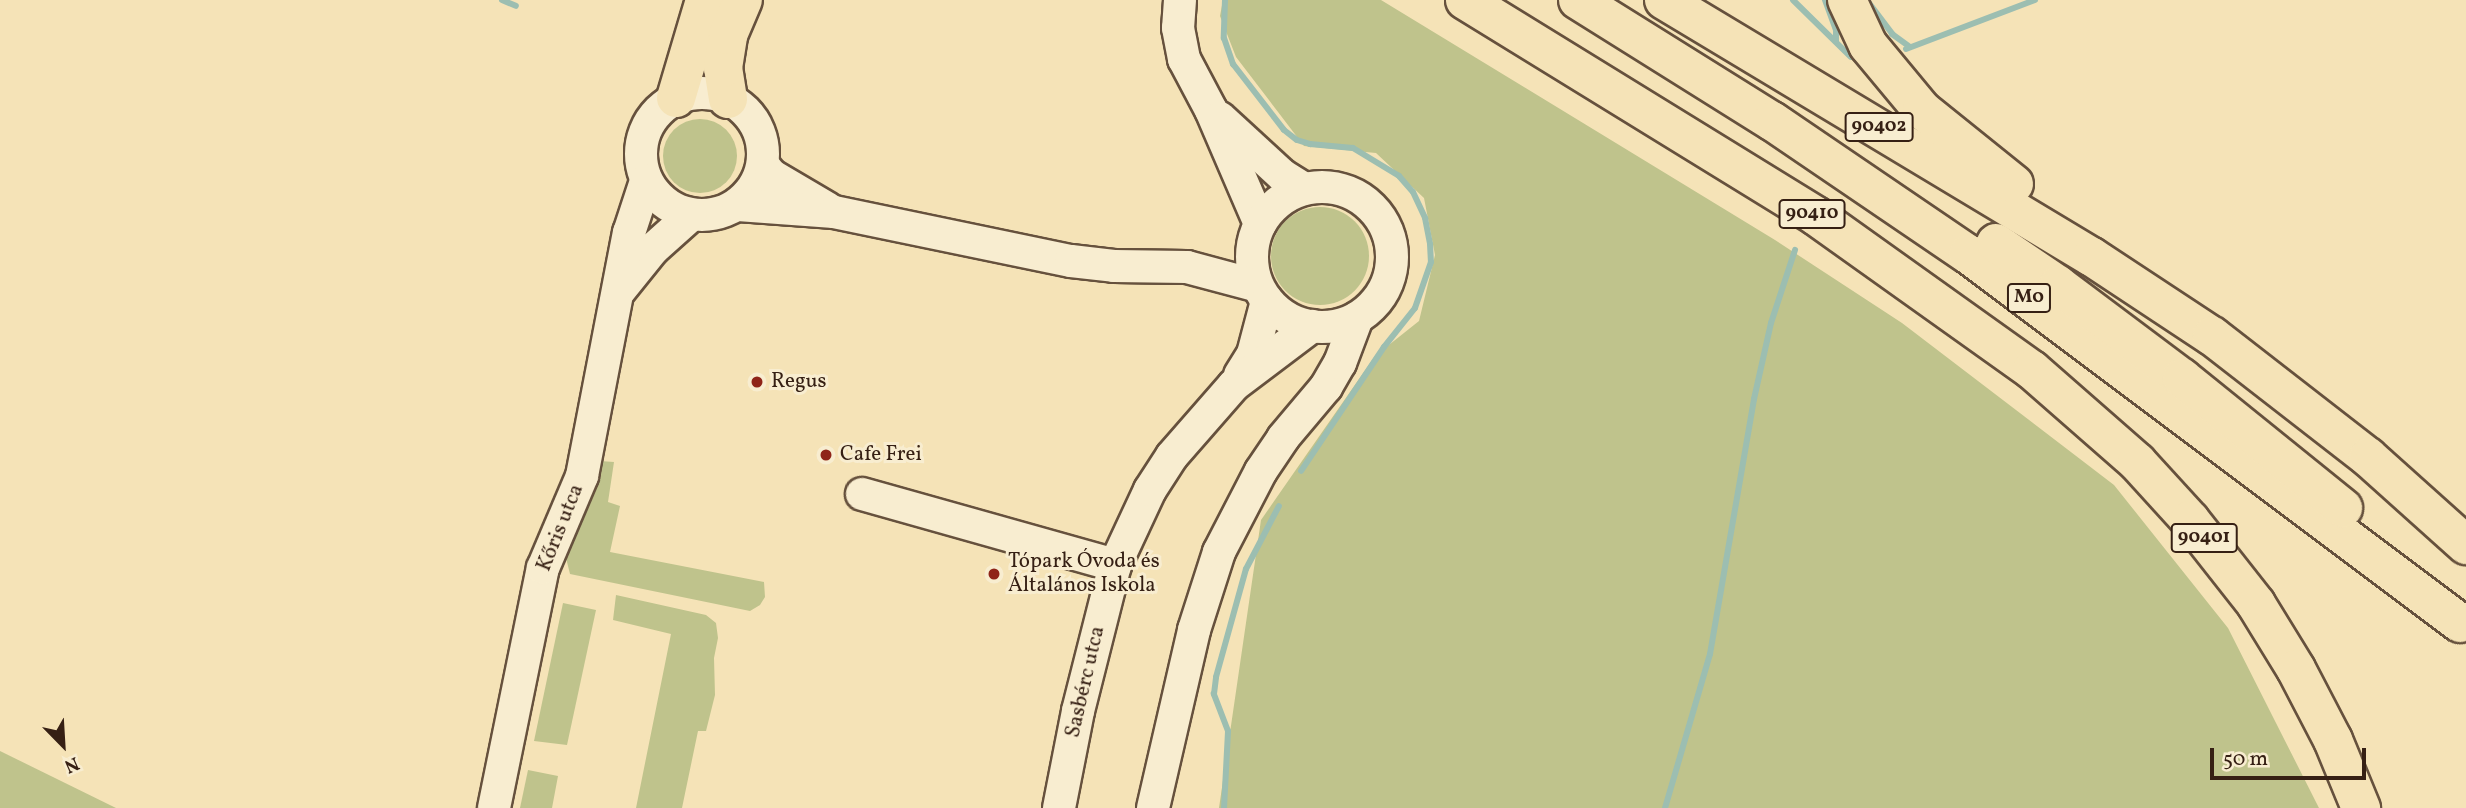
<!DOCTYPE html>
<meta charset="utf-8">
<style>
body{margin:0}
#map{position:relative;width:2466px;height:808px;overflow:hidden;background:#f5e3b7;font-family:Vollkorn,serif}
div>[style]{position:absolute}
.green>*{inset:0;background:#bfc38c}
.round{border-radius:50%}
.stream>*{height:6px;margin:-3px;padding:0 3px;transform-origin:3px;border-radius:3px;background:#9cbeb1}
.roads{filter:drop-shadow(2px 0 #66513d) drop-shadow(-2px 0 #66513d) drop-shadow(0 2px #66513d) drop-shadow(0 -2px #66513d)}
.minor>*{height:32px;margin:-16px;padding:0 16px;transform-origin:16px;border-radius:16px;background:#f8edd0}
.minor>.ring{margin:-16px;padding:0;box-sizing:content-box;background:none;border:32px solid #f8edd0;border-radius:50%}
.highway>*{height:38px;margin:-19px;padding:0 19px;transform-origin:19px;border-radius:19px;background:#f5e3b7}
.dots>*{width:19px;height:19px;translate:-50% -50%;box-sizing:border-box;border:4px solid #f8edd0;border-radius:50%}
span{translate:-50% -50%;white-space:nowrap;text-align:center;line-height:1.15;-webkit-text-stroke:6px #f8edd0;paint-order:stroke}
.shield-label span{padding:2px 5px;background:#f8edd0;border:2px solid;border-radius:5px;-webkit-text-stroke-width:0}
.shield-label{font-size:19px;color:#362014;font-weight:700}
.poi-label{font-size:21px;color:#362014}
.left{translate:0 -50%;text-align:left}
.street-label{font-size:21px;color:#362014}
.north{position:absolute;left:28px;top:710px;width:70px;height:70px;-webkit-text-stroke:5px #f8edd0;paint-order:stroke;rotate:156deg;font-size:19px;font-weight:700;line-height:28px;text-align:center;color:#362014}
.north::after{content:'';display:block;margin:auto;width:24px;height:32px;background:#362014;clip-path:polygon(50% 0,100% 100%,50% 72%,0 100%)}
.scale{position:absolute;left:2210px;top:748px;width:156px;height:32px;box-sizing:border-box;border:4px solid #362014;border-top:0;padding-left:9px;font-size:21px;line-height:24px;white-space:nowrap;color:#362014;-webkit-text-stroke:5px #f8edd0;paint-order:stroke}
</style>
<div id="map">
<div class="green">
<div style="clip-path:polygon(1223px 0,1381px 0,1775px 240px,1902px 323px,2114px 485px,2228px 628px,2319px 808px,1219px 808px,1261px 520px,1375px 356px,1419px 321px,1435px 255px,1424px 198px,1376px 153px,1304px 146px,1236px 57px,1220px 16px)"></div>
<div class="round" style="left:663px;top:119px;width:74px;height:74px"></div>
<div class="round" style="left:1271px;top:207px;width:98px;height:98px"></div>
<div style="clip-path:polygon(600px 461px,614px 462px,608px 502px,620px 506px,610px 552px,764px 582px,765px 597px,760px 605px,750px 611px,570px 574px,566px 558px)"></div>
<div style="clip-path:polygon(616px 595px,706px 615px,716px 623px,718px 638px,714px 658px,715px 695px,706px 731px,698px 731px,682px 808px,636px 808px,671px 634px,613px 620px)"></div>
<div style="clip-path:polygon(563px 603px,596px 610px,567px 745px,534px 741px)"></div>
<div style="clip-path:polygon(0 751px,116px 808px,0 808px)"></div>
<div style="clip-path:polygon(528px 770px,558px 776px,552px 808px,520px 808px)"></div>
</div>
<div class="stream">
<div style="left:502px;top:0;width:15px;rotate:23deg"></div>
<div style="left:1225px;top:0;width:38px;rotate:92deg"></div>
<div style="left:1224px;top:38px;width:28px;rotate:71deg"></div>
<div style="left:1233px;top:64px;width:83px;rotate:52.3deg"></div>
<div style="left:1284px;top:130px;width:16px;rotate:38deg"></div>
<div style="left:1297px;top:140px;width:14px;rotate:17deg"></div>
<div style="left:1310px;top:144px;width:43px;rotate:5.3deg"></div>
<div style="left:1353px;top:148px;width:54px;rotate:31.3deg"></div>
<div style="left:1399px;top:176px;width:21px;rotate:49deg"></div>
<div style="left:1413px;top:192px;width:29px;rotate:65deg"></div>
<div style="left:1425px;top:218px;width:26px;rotate:79deg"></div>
<div style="left:1430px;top:244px;width:18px;rotate:87deg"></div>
<div style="left:1431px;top:262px;width:49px;rotate:109.2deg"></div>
<div style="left:1415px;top:308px;width:50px;rotate:128.5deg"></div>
<div style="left:1384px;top:347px;width:149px;rotate:123.8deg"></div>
<div style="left:1793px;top:0;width:81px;rotate:44.5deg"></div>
<div style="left:1825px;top:0;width:32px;rotate:70deg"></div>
<div style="left:1836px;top:30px;width:11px;rotate:90deg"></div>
<div style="left:1869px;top:3px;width:39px;rotate:53deg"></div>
<div style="left:1892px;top:34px;width:22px;rotate:36deg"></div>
<div style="left:1906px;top:49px;width:138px;rotate:-20.8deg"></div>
<div style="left:1224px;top:808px;width:77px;rotate:-87deg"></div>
<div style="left:1228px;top:731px;width:40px;rotate:-111deg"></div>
<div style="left:1214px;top:694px;width:17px;rotate:-83deg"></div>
<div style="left:1216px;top:677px;width:112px;rotate:-74.5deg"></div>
<div style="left:1246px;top:569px;width:71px;rotate:-62.4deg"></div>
<div style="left:1665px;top:808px;width:160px;rotate:-73.7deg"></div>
<div style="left:1710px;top:654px;width:259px;rotate:-80.2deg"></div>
<div style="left:1754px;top:399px;width:78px;rotate:-77.4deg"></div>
<div style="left:1771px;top:323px;width:77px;rotate:-71.8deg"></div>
</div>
<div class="roads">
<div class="minor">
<div style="left:1180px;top:0;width:28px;rotate:94deg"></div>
<div style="left:1178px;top:28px;width:32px;rotate:79deg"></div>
<div style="left:1184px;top:59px;width:58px;rotate:62.1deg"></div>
<div style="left:1211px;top:110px;width:124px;rotate:66.7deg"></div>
<div class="ring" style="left:641px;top:93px;width:90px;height:90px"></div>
<div style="left:1220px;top:118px;width:84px;rotate:42.6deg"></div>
<div style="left:1282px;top:175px;width:26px;rotate:32deg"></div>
<div style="left:763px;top:165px;width:13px;rotate:51deg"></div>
<div style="left:771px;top:175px;width:65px;rotate:30.5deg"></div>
<div class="ring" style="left:1252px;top:187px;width:108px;height:108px"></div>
<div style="left:738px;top:205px;width:96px;rotate:4.2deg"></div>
<div style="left:834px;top:212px;width:242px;rotate:11.7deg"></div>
<div style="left:1071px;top:261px;width:43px;rotate:6.6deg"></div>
<div style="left:1114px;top:266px;width:73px;rotate:0.8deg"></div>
<div style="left:1187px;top:267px;width:73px;rotate:15deg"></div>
<div style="left:620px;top:290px;width:53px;rotate:-51.2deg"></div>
<div style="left:653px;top:249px;width:51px;rotate:-41.8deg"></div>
<div style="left:1240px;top:375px;width:25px;rotate:-58deg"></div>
<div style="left:1253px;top:354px;width:55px;rotate:-75.2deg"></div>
<div style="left:862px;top:494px;width:263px;rotate:15.7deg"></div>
<div style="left:494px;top:808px;width:245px;rotate:-78.5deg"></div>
<div style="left:543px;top:568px;width:100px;rotate:-67deg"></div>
<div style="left:582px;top:476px;width:248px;rotate:-79.1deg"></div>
<div style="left:629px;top:233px;width:55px;rotate:-71.9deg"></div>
<div style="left:1059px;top:808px;width:99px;rotate:-78.9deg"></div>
<div style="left:1078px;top:711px;width:151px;rotate:-75.8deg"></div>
<div style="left:1115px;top:565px;width:83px;rotate:-65deg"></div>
<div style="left:1150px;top:490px;width:40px;rotate:-57.1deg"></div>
<div style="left:1172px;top:456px;width:94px;rotate:-48.9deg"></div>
<div style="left:1234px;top:385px;width:98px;rotate:-37.1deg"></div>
<div style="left:1153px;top:808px;width:183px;rotate:-77deg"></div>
<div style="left:1194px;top:630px;width:82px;rotate:-72.2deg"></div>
<div style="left:1219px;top:552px;width:91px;rotate:-62.6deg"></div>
<div style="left:1261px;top:471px;width:40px;rotate:-56deg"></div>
<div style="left:1283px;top:438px;width:67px;rotate:-49.9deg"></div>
<div style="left:1326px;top:387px;width:28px;rotate:-60deg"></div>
<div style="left:1340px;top:363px;width:48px;rotate:-69.3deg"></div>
</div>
<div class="highway">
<div style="left:1465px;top:0;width:412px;rotate:31.6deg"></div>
<div style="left:1816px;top:216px;width:265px;rotate:35.5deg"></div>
<div style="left:2032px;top:370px;width:140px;rotate:41.2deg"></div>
<div style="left:2137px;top:462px;width:79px;rotate:47.6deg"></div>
<div style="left:2190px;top:520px;width:107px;rotate:51.8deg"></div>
<div style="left:2256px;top:604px;width:76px;rotate:58.4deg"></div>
<div style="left:2296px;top:669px;width:80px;rotate:62.5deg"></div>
<div style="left:2333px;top:740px;width:74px;rotate:67.6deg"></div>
<div style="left:1578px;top:0;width:229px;rotate:32deg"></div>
<div style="left:1772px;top:121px;width:237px;rotate:34.2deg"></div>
<div style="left:1968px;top:254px;width:615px;rotate:36.87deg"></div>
<div style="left:1664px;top:0;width:499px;rotate:31deg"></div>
<div style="left:2092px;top:257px;width:144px;rotate:33.4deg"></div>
<div style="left:2212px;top:336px;width:197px;rotate:37.8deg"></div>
<div style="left:2368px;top:457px;width:132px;rotate:41.9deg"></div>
<div style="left:1847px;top:0;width:50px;rotate:65deg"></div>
<div style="left:1868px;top:45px;width:85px;rotate:50.3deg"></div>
<div style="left:1922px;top:110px;width:118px;rotate:38.8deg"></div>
<div style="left:676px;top:98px;width:102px;rotate:-73.5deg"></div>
<div style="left:728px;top:99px;width:31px;rotate:-99deg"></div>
<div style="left:723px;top:68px;width:33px;rotate:-81deg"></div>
<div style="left:728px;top:35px;width:38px;rotate:-67deg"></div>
<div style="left:1996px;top:243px;width:75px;rotate:34.1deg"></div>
<div style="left:2058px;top:285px;width:155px;rotate:36.9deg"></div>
<div style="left:2182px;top:378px;width:207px;rotate:38.9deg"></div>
</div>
</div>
<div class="dots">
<div style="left:757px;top:382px;background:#8f2418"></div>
<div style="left:826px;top:455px;background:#8f2418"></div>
<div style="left:994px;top:574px;background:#8f2418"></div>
</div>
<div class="shield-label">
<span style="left:1879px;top:127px">90402</span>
<span style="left:1812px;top:214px">90410</span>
<span style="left:2029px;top:298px">M0</span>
<span style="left:2204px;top:538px">90401</span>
</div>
<div class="poi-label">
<span class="left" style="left:771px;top:382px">Regus</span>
<span class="left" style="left:840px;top:455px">Cafe Frei</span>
<span class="left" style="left:1008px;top:574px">Tópark Óvoda és<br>Általános Iskola</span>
</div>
<div class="street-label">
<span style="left:561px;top:528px;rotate:-68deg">Kőris utca</span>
<span style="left:1086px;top:682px;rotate:-77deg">Sasbérc utca</span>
</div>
<div class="north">N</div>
<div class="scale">50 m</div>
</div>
